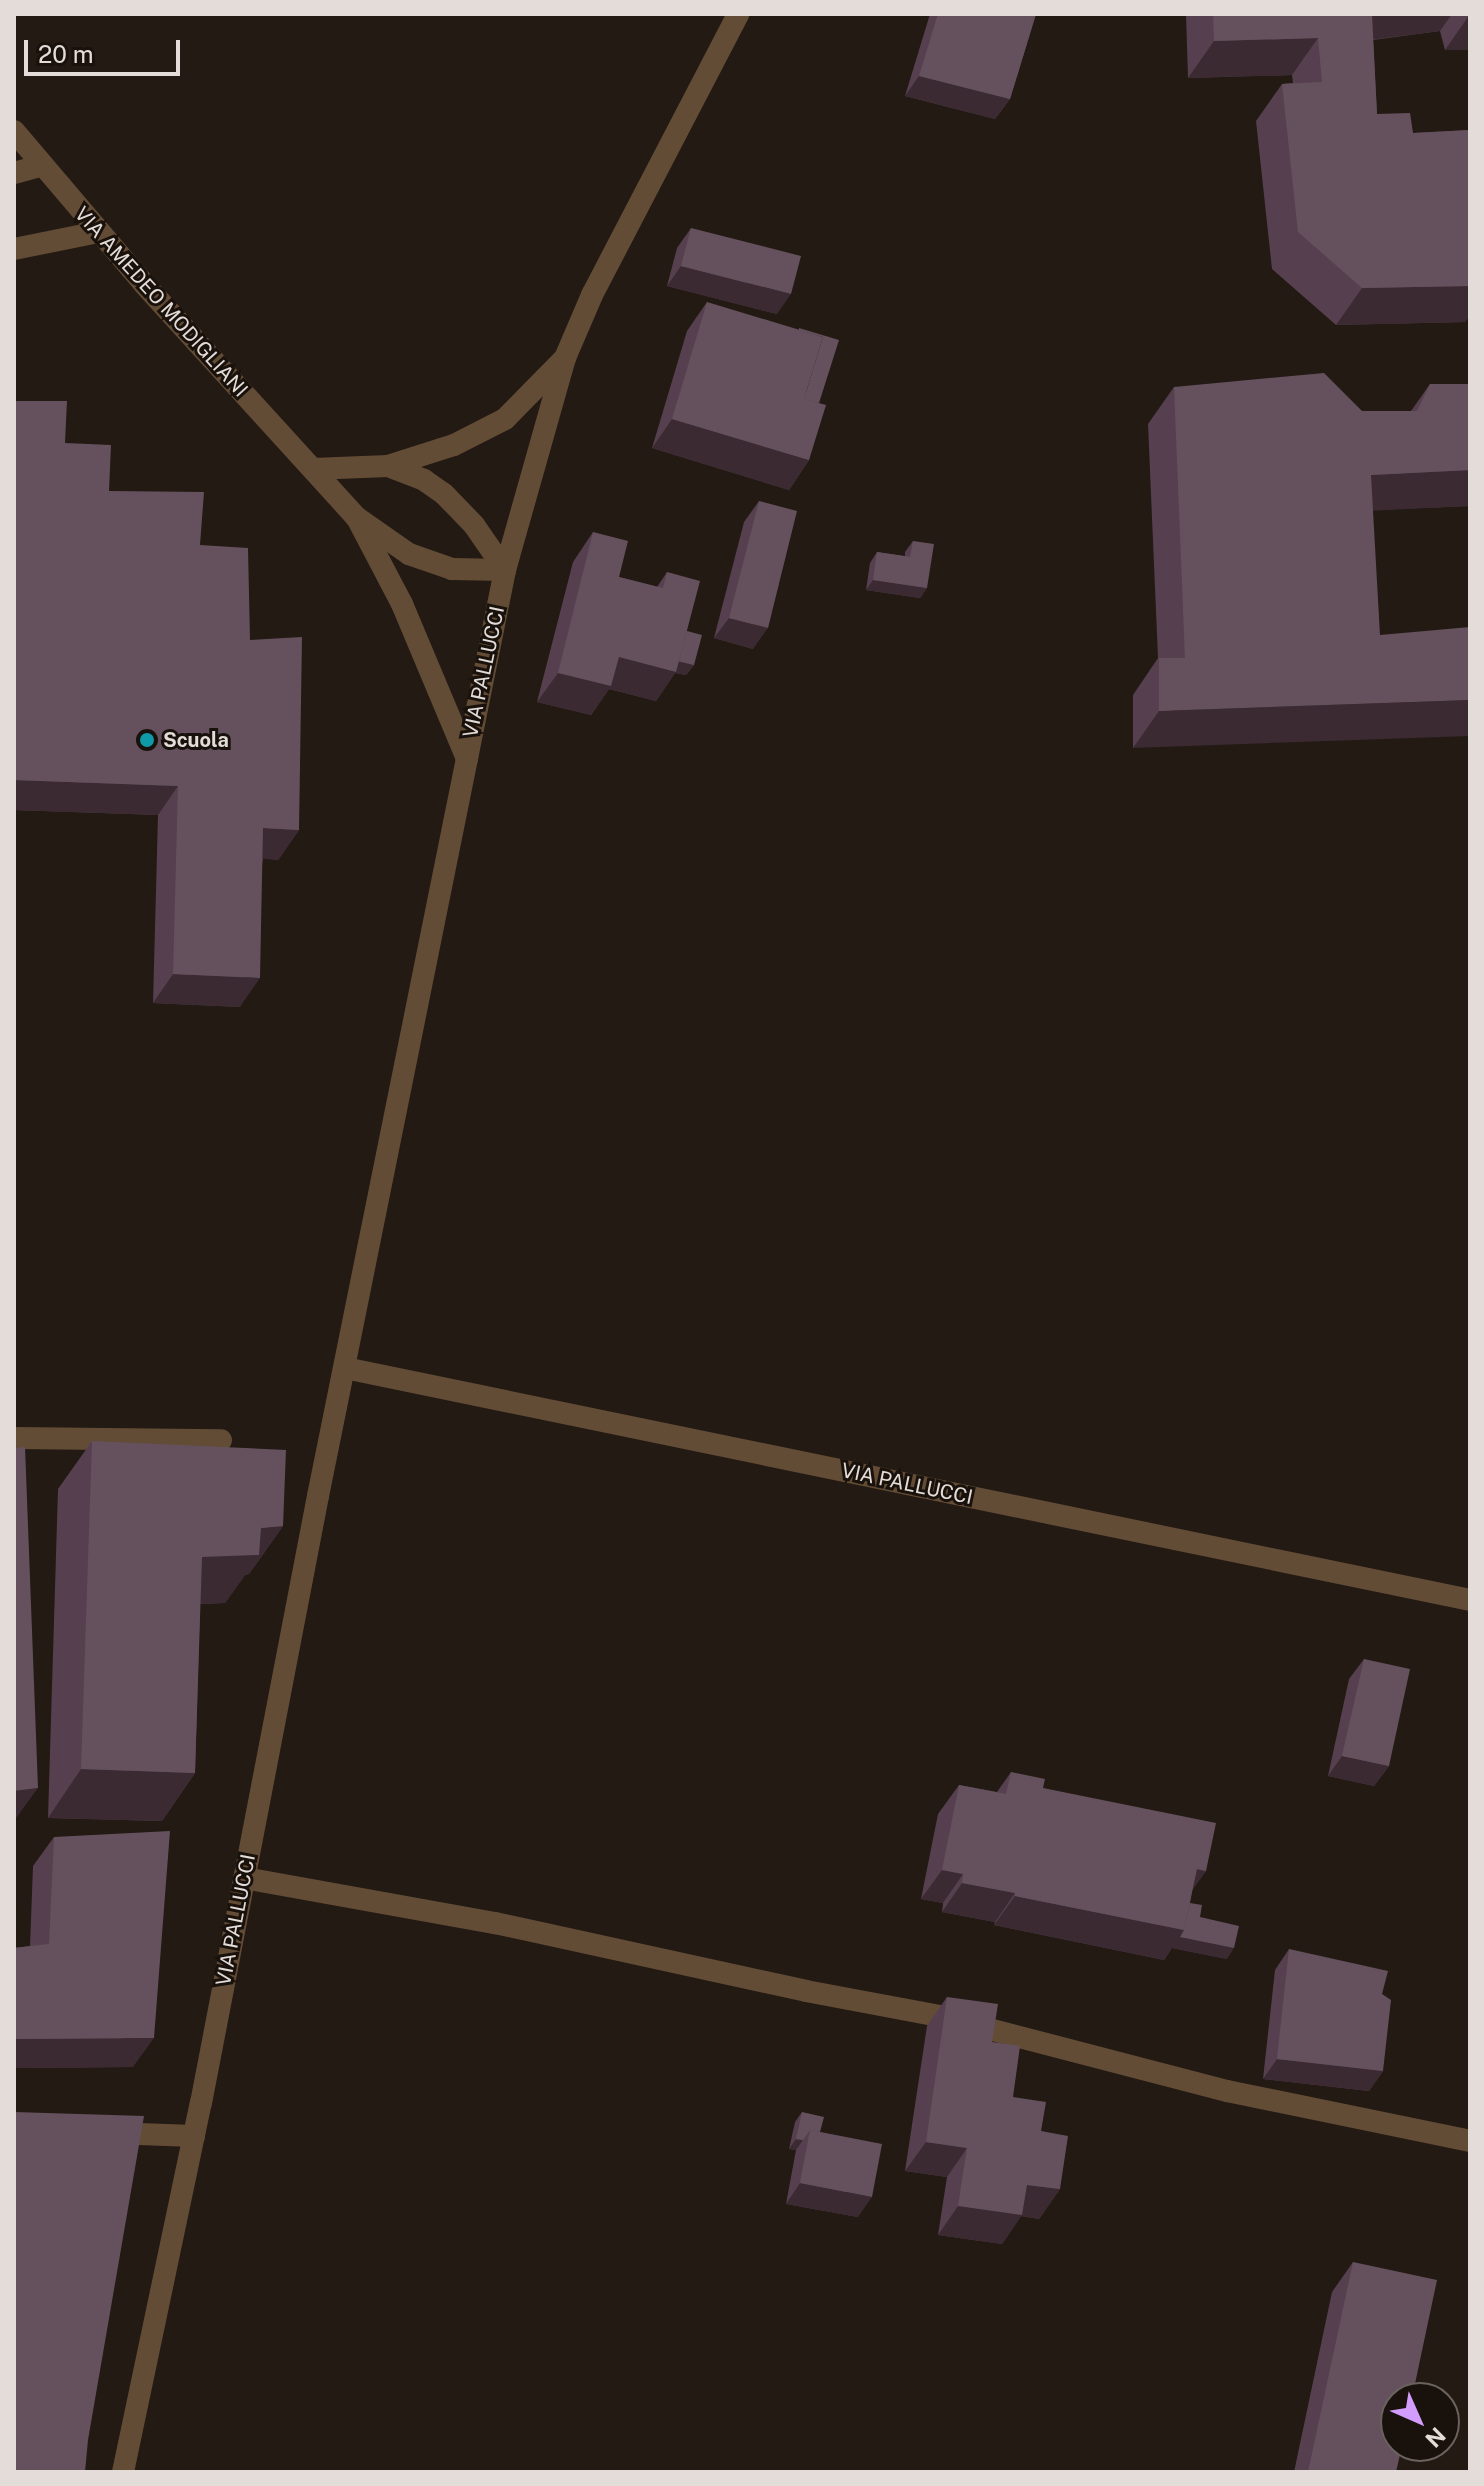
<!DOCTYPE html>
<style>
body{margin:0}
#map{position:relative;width:1484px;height:2486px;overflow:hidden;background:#231a13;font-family:"Public Sans",sans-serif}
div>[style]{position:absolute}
.minor>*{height:22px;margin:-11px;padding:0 11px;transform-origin:11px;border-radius:11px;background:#634c36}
.tertiary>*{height:22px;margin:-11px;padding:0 11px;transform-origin:11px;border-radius:11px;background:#634c36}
.wall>*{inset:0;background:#56404f}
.shaded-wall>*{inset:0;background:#3b2a31}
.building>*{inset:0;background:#65515e}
.dots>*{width:22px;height:22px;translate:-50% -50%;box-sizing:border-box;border:4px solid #19110b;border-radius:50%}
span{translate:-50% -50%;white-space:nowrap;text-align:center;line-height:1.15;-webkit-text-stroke:6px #19110b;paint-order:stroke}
.street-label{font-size:20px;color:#e3dcd8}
.poi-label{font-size:20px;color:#e3dcd8;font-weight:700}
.left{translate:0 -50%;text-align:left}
.frame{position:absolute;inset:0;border:16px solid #e3dcd8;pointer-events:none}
.north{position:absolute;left:1380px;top:2382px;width:80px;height:80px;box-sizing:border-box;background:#19110b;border:2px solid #6a625d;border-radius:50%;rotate:135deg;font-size:22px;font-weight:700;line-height:32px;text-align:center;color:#e3dcd8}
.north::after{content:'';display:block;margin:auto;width:28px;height:36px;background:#d29dfd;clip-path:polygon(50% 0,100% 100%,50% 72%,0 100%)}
.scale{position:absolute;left:24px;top:40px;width:156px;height:36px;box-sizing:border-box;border:4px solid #e3dcd8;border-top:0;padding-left:10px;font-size:24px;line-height:28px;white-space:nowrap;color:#e3dcd8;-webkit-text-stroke:6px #19110b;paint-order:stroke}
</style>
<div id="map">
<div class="minor">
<div style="left:14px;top:131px;width:201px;rotate:49.6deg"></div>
<div style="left:144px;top:284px;width:315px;rotate:47.7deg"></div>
<div style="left:356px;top:517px;width:65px;rotate:34.9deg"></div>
<div style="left:409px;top:554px;width:46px;rotate:19.2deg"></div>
<div style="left:452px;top:569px;width:53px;rotate:1.1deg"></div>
<div style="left:14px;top:173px;width:30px;rotate:-15deg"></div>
<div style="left:14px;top:249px;width:86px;rotate:-11.4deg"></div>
<div style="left:388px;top:466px;width:39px;rotate:21deg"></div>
<div style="left:424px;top:480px;width:24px;rotate:35deg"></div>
<div style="left:444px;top:494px;width:43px;rotate:45.9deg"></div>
<div style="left:474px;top:525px;width:55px;rotate:55.4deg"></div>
<div style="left:313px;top:469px;width:75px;rotate:-2.3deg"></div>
<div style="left:388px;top:466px;width:69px;rotate:-17.7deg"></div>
<div style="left:454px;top:445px;width:57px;rotate:-27deg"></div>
<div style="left:505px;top:419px;width:86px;rotate:-45.5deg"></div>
<div style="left:359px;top:522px;width:93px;rotate:62.3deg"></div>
<div style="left:402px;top:604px;width:168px;rotate:67.2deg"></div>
<div style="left:345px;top:1368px;width:1149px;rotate:11.65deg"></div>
<div style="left:14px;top:1438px;width:207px;rotate:0.6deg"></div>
<div style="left:244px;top:1878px;width:255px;rotate:10.2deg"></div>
<div style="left:495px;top:1923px;width:318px;rotate:12.3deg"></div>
<div style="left:806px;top:1991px;width:135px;rotate:10.6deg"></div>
<div style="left:939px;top:2016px;width:298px;rotate:14.6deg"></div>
<div style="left:1227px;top:2091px;width:248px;rotate:11.6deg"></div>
<div style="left:111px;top:2133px;width:83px;rotate:2.1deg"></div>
</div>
<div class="tertiary">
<div style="left:123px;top:2472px;width:377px;rotate:-78.1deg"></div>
<div style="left:201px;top:2103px;width:618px;rotate:-79.09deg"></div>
<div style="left:318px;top:1496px;width:945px;rotate:-78.58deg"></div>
<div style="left:505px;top:570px;width:220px;rotate:-74.2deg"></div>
<div style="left:565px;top:358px;width:69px;rotate:-66.8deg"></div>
<div style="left:592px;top:295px;width:317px;rotate:-62.5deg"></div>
</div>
<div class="wall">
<div style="clip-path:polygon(930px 14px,1036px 14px,1010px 99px,995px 119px,905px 96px)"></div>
<div style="clip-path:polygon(1186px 14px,1470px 14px,1470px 50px,1445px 50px,1440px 31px,1373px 40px,1377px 114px,1413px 133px,1470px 130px,1470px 315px,1465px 322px,1336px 325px,1272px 269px,1256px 121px,1282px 84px,1293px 83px,1292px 75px,1188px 78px)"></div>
<div style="clip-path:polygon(691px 228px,777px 314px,667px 286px,677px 248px)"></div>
<div style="clip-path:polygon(707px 302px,819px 403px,809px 460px,789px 490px,652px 448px,687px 331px)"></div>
<div style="clip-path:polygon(1430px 384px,1470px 384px,1470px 506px,1373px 510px,1133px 748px,1133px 695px,1158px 658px,1148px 424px,1174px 387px,1362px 411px,1411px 411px)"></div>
<div style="clip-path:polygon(14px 401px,65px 443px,109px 491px,200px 545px,250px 640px,299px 830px,278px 860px,263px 858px,240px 1007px,153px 1003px,158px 815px,14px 810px)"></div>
<div style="clip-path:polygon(759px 501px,753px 649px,714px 638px,744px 522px)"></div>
<div style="clip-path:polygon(593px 532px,619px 577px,657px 587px,667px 572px,687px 631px,694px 665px,686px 675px,675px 673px,656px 701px,609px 689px,591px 715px,537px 702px,573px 562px)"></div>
<div style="clip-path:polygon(913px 541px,927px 588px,920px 598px,866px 590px,870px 563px,877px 552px,905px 556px,905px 552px)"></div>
<div style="clip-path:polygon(92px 1441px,283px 1526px,249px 1574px,245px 1575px,225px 1603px,200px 1604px,195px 1773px,162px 1821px,48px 1818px,58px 1489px)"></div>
<div style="clip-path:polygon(1364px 1659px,1389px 1766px,1374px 1786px,1328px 1776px,1349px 1679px)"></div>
<div style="clip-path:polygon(1011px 1772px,1206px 1871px,1192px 1890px,1190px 1903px,1227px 1959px,1172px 1948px,1164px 1960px,994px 1925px,995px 1922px,942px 1912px,943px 1903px,921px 1899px,938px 1814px,959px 1785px,997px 1792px)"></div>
<div style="clip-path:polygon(54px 1837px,133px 2067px,14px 2068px,14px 1948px,30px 1946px,33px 1866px)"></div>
<div style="clip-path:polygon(1289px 1949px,1382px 1994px,1383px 2071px,1369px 2091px,1263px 2079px,1275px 1970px)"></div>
<div style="clip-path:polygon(947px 1997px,992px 2042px,1013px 2097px,1041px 2131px,1060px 2189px,1039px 2219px,1021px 2216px,1002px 2244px,938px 2235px,947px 2177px,905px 2171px,927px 2026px)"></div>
<div style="clip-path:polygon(802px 2112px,820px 2132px,858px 2217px,786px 2204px,796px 2150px,789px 2149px,795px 2122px)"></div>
<div style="clip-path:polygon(1353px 2262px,1396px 2472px,1294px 2472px,1332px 2292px)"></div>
</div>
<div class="shaded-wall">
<div style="clip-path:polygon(1366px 14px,1452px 14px,1440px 31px,1345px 43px)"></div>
<div style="clip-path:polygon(1470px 14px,1470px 50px,1445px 50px)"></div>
<div style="clip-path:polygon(1318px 38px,1292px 75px,1188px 78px,1214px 41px)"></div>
<div style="clip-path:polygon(919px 76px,1010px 99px,995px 119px,905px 96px)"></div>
<div style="clip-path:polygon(681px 266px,791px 294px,777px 314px,667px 286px)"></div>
<div style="clip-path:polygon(1470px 286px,1470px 315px,1465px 322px,1336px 325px,1362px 288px)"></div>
<div style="clip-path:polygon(672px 419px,809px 460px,789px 490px,652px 448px)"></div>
<div style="clip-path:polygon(1470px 470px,1470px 506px,1345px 512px,1371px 475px)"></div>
<div style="clip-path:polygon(873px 580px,927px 588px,920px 598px,866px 590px)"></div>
<div style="clip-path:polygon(729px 618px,768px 628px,753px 649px,714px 638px)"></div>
<div style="clip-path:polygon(619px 657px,671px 660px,694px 665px,686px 675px,675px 673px,656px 701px,609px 689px,591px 715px,537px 702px,558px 673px)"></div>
<div style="clip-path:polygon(1470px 700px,1470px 736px,1133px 748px,1159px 711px)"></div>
<div style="clip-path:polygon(14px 780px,178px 786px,158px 815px,14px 810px)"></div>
<div style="clip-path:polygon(263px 828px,299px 830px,278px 860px,243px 857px)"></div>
<div style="clip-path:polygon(173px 974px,260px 978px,240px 1007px,153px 1003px)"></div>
<div style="clip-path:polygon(283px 1526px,249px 1574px,245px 1575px,225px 1603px,168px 1605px,202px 1557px,261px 1528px)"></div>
<div style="clip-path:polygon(1342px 1756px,1389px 1766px,1374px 1786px,1328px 1776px)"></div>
<div style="clip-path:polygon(81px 1769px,195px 1773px,162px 1821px,48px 1818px)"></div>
<div style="clip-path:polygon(38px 1788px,14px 1821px,14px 1791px)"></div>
<div style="clip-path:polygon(1197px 1869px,1206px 1871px,1185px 1900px)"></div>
<div style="clip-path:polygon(942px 1870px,963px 1874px,943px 1903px,921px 1899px)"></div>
<div style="clip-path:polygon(962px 1883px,1015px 1893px,995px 1922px,942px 1912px)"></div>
<div style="clip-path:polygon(1015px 1896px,1184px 1930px,1234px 1948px,1227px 1959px,1172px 1948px,1164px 1960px,994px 1925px)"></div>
<div style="clip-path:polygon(154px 2038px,133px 2067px,14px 2068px,14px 2039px)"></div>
<div style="clip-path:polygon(1277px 2059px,1383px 2071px,1369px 2091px,1263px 2079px)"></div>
<div style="clip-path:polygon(796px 2139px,803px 2140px,796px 2150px,789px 2149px)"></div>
<div style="clip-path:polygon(926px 2142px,967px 2148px,947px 2177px,905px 2171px)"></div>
<div style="clip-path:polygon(800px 2183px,872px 2197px,858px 2217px,786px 2204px)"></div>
<div style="clip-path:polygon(1027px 2185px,1060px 2189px,1039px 2219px,1021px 2216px,1002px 2244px,938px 2235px,958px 2206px)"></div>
</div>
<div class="building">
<div style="clip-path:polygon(938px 14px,1036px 14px,1010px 99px,919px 76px)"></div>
<div style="clip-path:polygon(1213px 14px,1372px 14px,1377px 114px,1410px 113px,1413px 133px,1470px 130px,1470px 286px,1362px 288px,1298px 232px,1282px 84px,1322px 82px,1318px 38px,1214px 41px)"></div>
<div style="clip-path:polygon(691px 228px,801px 256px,791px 294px,681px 266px)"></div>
<div style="clip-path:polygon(707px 302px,823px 337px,804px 399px,826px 405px,809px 460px,672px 419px)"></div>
<div style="clip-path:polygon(799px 328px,839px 340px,819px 403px,804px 399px,823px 337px,799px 330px)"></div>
<div style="clip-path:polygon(1324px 373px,1362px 411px,1417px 411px,1430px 384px,1470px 384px,1470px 470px,1371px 475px,1380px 635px,1470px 627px,1470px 700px,1159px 711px,1159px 658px,1185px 658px,1174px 387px)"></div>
<div style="clip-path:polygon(14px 401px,67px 401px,65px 443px,111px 445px,109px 491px,204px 492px,200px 545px,248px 548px,250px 640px,302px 637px,299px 830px,263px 828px,260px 978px,173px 974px,178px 786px,14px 780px)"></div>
<div style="clip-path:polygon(759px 501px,797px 511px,768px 628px,729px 618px)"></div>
<div style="clip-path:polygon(593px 532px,628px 541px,619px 577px,663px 588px,667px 572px,700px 581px,676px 672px,619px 657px,611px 686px,558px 673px)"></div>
<div style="clip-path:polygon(913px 541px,934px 544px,927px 588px,873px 580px,877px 552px,910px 557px)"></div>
<div style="clip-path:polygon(687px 631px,702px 635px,694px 665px,679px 661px)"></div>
<div style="clip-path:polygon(92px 1441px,286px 1450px,283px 1526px,261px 1528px,259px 1555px,202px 1557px,195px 1773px,81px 1769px)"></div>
<div style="clip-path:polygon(25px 1447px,38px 1788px,14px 1791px,14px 1448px)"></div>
<div style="clip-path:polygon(1364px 1659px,1410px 1669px,1389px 1766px,1342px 1756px)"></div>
<div style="clip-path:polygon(1011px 1772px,1045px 1779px,1043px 1788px,1216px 1823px,1206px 1871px,1197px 1869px,1184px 1930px,1015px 1896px,1015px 1893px,962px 1883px,963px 1874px,942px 1870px,959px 1785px,1006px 1794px)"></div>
<div style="clip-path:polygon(170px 1831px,154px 2038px,14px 2039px,14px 1948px,49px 1944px,54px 1837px)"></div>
<div style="clip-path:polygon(1190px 1903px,1202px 1905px,1200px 1917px,1239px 1926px,1234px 1948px,1180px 1937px,1184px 1930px)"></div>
<div style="clip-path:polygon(1289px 1949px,1388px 1971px,1382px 1994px,1391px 2000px,1383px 2071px,1277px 2059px)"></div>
<div style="clip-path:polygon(947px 1997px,998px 2004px,992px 2042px,1020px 2046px,1013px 2097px,1046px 2102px,1041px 2131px,1068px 2136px,1060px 2189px,1027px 2185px,1022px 2215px,958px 2206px,967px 2148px,926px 2142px)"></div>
<div style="clip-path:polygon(14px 2112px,144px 2116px,88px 2440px,85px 2472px,14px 2472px)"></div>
<div style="clip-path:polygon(802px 2112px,824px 2117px,820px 2132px,810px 2130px,803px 2140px,796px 2139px)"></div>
<div style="clip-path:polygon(810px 2130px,882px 2144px,872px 2197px,800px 2183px)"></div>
<div style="clip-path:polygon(1353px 2262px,1437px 2280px,1412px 2398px,1396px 2398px,1396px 2446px,1402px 2446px,1396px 2472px,1308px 2472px)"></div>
</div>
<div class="dots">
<div style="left:147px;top:740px;background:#0f9aa8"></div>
</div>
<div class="street-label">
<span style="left:161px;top:302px;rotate:48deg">VIA AMEDEO MODIGLIANI</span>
<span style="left:484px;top:672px;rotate:-78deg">VIA PALLUCCI</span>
<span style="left:907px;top:1484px;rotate:12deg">VIA PALLUCCI</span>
<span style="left:236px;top:1920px;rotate:-79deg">VIA PALLUCCI</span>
</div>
<div class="poi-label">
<span class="left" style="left:163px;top:740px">Scuola</span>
</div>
<div class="frame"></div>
<div class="north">N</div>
<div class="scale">20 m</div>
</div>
